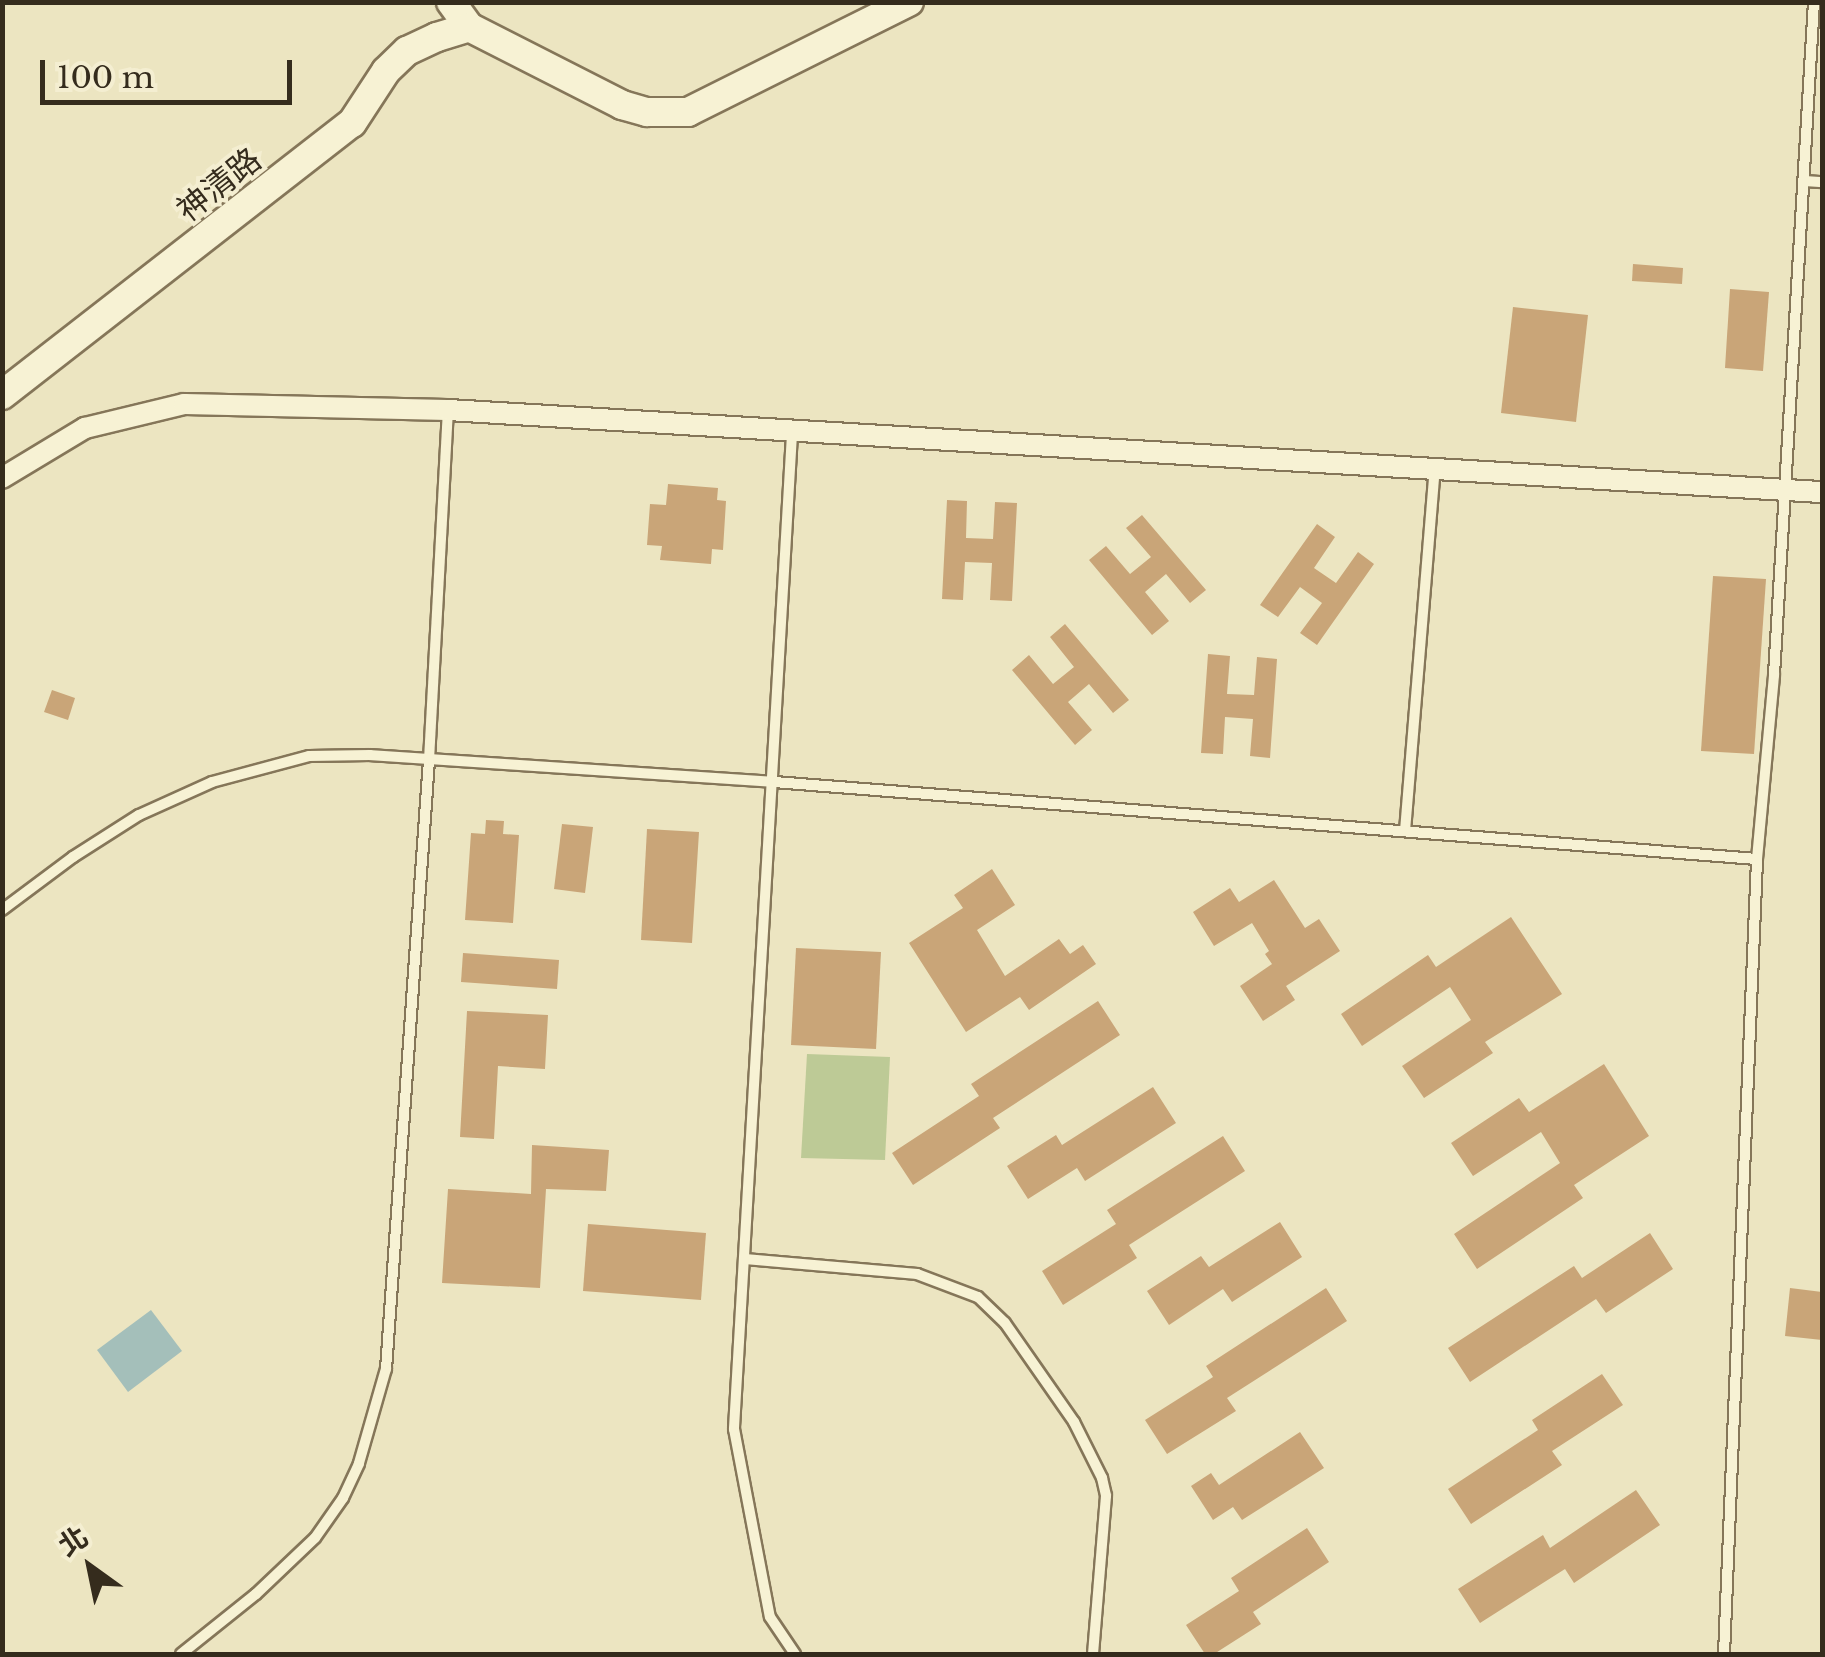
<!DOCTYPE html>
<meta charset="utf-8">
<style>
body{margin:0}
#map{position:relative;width:1825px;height:1657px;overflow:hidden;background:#ece5c1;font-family:"Libre Baskerville","Noto Sans TC",serif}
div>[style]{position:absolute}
.green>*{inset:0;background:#bdca96}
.water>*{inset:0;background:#a4bfba}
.building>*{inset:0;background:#c9a578}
.roads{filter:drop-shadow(2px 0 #857659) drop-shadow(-2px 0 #857659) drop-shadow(0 2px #857659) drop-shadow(0 -2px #857659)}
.lane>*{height:10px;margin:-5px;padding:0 5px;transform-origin:5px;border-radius:5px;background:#f7f2d4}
.street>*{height:20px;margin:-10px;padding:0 10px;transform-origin:10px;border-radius:10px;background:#f7f2d4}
.secondary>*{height:28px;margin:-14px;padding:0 14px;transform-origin:14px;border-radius:14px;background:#f7f2d4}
span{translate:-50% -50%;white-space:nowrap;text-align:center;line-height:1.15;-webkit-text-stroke:8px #f4eed1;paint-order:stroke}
.street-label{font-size:32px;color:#352c1d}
.frame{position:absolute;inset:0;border:5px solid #352c1d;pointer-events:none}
.north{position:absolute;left:40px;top:1517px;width:100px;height:100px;-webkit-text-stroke:8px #f4eed1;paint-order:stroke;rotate:327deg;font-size:28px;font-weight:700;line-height:40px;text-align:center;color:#352c1d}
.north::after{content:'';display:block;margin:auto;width:35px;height:45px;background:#352c1d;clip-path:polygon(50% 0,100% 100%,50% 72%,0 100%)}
.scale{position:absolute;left:40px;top:60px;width:252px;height:45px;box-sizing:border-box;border:5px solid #352c1d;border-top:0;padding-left:12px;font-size:30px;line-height:35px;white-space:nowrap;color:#352c1d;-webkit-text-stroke:8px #f4eed1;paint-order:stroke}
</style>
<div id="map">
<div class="green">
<div style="clip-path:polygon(807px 1054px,890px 1057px,885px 1160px,801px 1158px)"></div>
</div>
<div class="water">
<div style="clip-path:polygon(151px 1310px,182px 1351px,128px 1392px,97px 1350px)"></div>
</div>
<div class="building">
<div style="clip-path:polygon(1633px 264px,1683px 268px,1682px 284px,1632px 281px)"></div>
<div style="clip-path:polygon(1730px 289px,1769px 292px,1763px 371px,1725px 368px)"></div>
<div style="clip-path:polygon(1513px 307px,1588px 315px,1576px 422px,1501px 413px)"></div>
<div style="clip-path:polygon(668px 484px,718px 488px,717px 500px,726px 501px,723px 550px,712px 549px,711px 564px,660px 560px,662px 546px,647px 545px,650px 504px,666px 505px)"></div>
<div style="clip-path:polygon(947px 500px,967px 501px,966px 538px,993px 539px,995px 502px,1017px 503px,1012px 601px,990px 600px,992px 563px,965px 562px,963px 600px,942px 599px)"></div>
<div style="clip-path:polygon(1142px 515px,1206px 590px,1190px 603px,1166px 574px,1145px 592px,1169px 621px,1152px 635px,1089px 560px,1106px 546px,1130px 574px,1151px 557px,1126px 528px)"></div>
<div style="clip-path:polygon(1317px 524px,1335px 537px,1314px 568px,1336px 583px,1358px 552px,1374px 564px,1317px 645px,1300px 633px,1322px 603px,1300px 587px,1278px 617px,1260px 605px)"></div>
<div style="clip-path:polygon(1713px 576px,1766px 579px,1754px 754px,1701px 751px)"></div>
<div style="clip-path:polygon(1065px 624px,1129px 700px,1113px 713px,1089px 684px,1068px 702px,1092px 730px,1075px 745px,1012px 670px,1029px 655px,1053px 684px,1074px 667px,1050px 637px)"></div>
<div style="clip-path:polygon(1208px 654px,1230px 656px,1227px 694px,1254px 695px,1257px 657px,1277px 659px,1270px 758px,1250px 756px,1253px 719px,1225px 717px,1223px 754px,1201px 753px)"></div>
<div style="clip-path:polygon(52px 690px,75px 698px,68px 720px,44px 712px)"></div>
<div style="clip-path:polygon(486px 820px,504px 821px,503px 834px,519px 835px,513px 923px,465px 920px,471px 833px,485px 834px)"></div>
<div style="clip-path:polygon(562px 824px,593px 827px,585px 893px,554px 889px)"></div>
<div style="clip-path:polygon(647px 829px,699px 832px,692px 943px,641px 940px)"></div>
<div style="clip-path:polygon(992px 869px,1015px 905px,977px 930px,1005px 976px,1059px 939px,1070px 954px,1083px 945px,1096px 964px,1029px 1010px,1020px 997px,966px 1032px,909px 943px,963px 908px,954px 895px)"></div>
<div style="clip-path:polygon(1274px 880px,1305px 928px,1319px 919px,1340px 951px,1286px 986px,1295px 1000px,1263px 1021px,1240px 986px,1272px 964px,1265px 954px,1269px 951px,1252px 923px,1214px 946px,1193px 912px,1230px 888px,1239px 902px)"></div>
<div style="clip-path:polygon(1511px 917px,1562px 994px,1485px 1042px,1493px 1053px,1424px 1098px,1402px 1066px,1471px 1020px,1450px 987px,1362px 1046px,1341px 1014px,1428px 955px,1436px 967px)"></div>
<div style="clip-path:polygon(796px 948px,881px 952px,876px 1049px,791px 1045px)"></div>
<div style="clip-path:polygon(463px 953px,559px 960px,557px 989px,461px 982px)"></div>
<div style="clip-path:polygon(1098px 1001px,1120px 1035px,993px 1118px,1000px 1128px,913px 1185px,892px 1153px,979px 1096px,971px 1084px)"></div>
<div style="clip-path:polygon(467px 1011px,548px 1015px,545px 1069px,498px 1066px,494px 1139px,460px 1137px)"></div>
<div style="clip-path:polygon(1604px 1064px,1649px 1136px,1574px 1185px,1583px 1198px,1477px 1269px,1454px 1234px,1560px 1163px,1541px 1132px,1473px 1176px,1451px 1143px,1519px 1098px,1529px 1112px)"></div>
<div style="clip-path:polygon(1153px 1087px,1176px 1123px,1085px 1181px,1077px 1168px,1028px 1199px,1007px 1166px,1056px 1135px,1062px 1145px)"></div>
<div style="clip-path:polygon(1223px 1136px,1245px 1171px,1129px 1245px,1137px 1258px,1063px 1305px,1042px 1271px,1116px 1224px,1107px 1210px)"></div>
<div style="clip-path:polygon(532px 1145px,609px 1150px,606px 1191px,546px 1189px,540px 1288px,442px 1283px,448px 1189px,531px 1194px)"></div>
<div style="clip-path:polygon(1280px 1222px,1302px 1257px,1232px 1302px,1223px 1289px,1169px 1325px,1147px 1291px,1201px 1256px,1209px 1267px)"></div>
<div style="clip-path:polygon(588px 1224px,706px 1233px,701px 1300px,583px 1291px)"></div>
<div style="clip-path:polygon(1650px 1233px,1673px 1269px,1606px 1313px,1596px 1299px,1470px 1382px,1448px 1348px,1574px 1266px,1582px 1278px)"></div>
<div style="clip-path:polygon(1326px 1288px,1347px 1321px,1227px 1398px,1236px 1411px,1167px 1454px,1145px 1420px,1213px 1377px,1206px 1366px)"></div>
<div style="clip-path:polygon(1790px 1288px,1822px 1292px,1822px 1340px,1785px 1336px)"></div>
<div style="clip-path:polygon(1602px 1374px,1623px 1405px,1552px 1451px,1562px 1465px,1471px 1524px,1448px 1489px,1538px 1430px,1532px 1420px)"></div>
<div style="clip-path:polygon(1300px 1432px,1324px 1468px,1242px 1520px,1233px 1507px,1213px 1520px,1191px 1486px,1211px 1473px,1219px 1485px)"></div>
<div style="clip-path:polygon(1636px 1490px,1660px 1525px,1574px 1583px,1565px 1569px,1480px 1623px,1458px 1589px,1543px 1535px,1550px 1548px)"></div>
<div style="clip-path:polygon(1307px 1528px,1329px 1562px,1253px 1612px,1261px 1624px,1214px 1654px,1205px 1654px,1186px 1625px,1239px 1591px,1231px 1578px)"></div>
</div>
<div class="roads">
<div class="lane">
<div style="left:1806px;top:181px;width:16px;rotate:4deg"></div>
<div style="left:792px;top:434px;width:997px;rotate:93.34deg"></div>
<div style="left:734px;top:1429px;width:191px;rotate:79.2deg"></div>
<div style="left:770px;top:1617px;width:45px;rotate:56deg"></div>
<div style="left:1405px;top:831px;width:364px;rotate:-85.3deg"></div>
<div style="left:2px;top:910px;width:89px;rotate:-36.7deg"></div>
<div style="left:73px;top:857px;width:78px;rotate:-32.5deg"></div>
<div style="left:139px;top:815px;width:80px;rotate:-24.3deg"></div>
<div style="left:212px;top:782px;width:100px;rotate:-15deg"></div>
<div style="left:309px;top:756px;width:61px;rotate:-0.9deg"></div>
<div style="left:370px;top:755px;width:405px;rotate:3.8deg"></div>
<div style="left:774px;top:782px;width:986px;rotate:4.48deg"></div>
<div style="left:745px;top:1259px;width:173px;rotate:5deg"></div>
<div style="left:917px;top:1274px;width:65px;rotate:20.7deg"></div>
<div style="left:978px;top:1297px;width:37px;rotate:44deg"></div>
<div style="left:1005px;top:1323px;width:121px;rotate:55.1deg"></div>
<div style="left:1074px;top:1422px;width:63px;rotate:63.4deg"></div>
<div style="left:1102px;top:1478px;width:18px;rotate:77deg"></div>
<div style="left:1106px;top:1496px;width:159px;rotate:94.7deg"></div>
<div style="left:181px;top:1654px;width:96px;rotate:-38.7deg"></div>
<div style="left:256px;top:1594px;width:81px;rotate:-43.5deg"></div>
<div style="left:315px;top:1538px;width:49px;rotate:-55deg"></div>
<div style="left:343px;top:1498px;width:38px;rotate:-65deg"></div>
<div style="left:359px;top:1463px;width:98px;rotate:-74deg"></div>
<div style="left:386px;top:1369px;width:611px;rotate:-85.96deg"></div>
<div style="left:429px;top:760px;width:351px;rotate:-86.9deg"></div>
<div style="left:1724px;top:1654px;width:796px;rotate:-87.62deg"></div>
<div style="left:1757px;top:859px;width:185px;rotate:-84.7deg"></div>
<div style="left:1774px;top:675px;width:674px;rotate:-86.6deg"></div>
</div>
<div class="street">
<div style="left:2px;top:478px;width:97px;rotate:-31.1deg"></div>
<div style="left:85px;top:428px;width:102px;rotate:-13.6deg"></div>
<div style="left:184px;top:404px;width:264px;rotate:1.3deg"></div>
<div style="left:448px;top:410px;width:1376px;rotate:3.42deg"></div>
</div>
<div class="secondary">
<div style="left:451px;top:2px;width:31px;rotate:54deg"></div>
<div style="left:2px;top:395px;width:443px;rotate:-37.9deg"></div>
<div style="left:352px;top:123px;width:62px;rotate:-56.8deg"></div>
<div style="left:386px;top:71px;width:29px;rotate:-44deg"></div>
<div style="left:407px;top:51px;width:33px;rotate:-25deg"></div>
<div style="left:437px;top:37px;width:34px;rotate:-17deg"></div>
<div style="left:469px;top:27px;width:172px;rotate:27deg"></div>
<div style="left:622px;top:105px;width:26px;rotate:16deg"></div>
<div style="left:647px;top:112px;width:41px"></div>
<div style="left:688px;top:112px;width:247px;rotate:-26.5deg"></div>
</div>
</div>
<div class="street-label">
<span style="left:219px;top:185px;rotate:-38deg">神清路</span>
</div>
<div class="frame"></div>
<div class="north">北</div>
<div class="scale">100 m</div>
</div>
